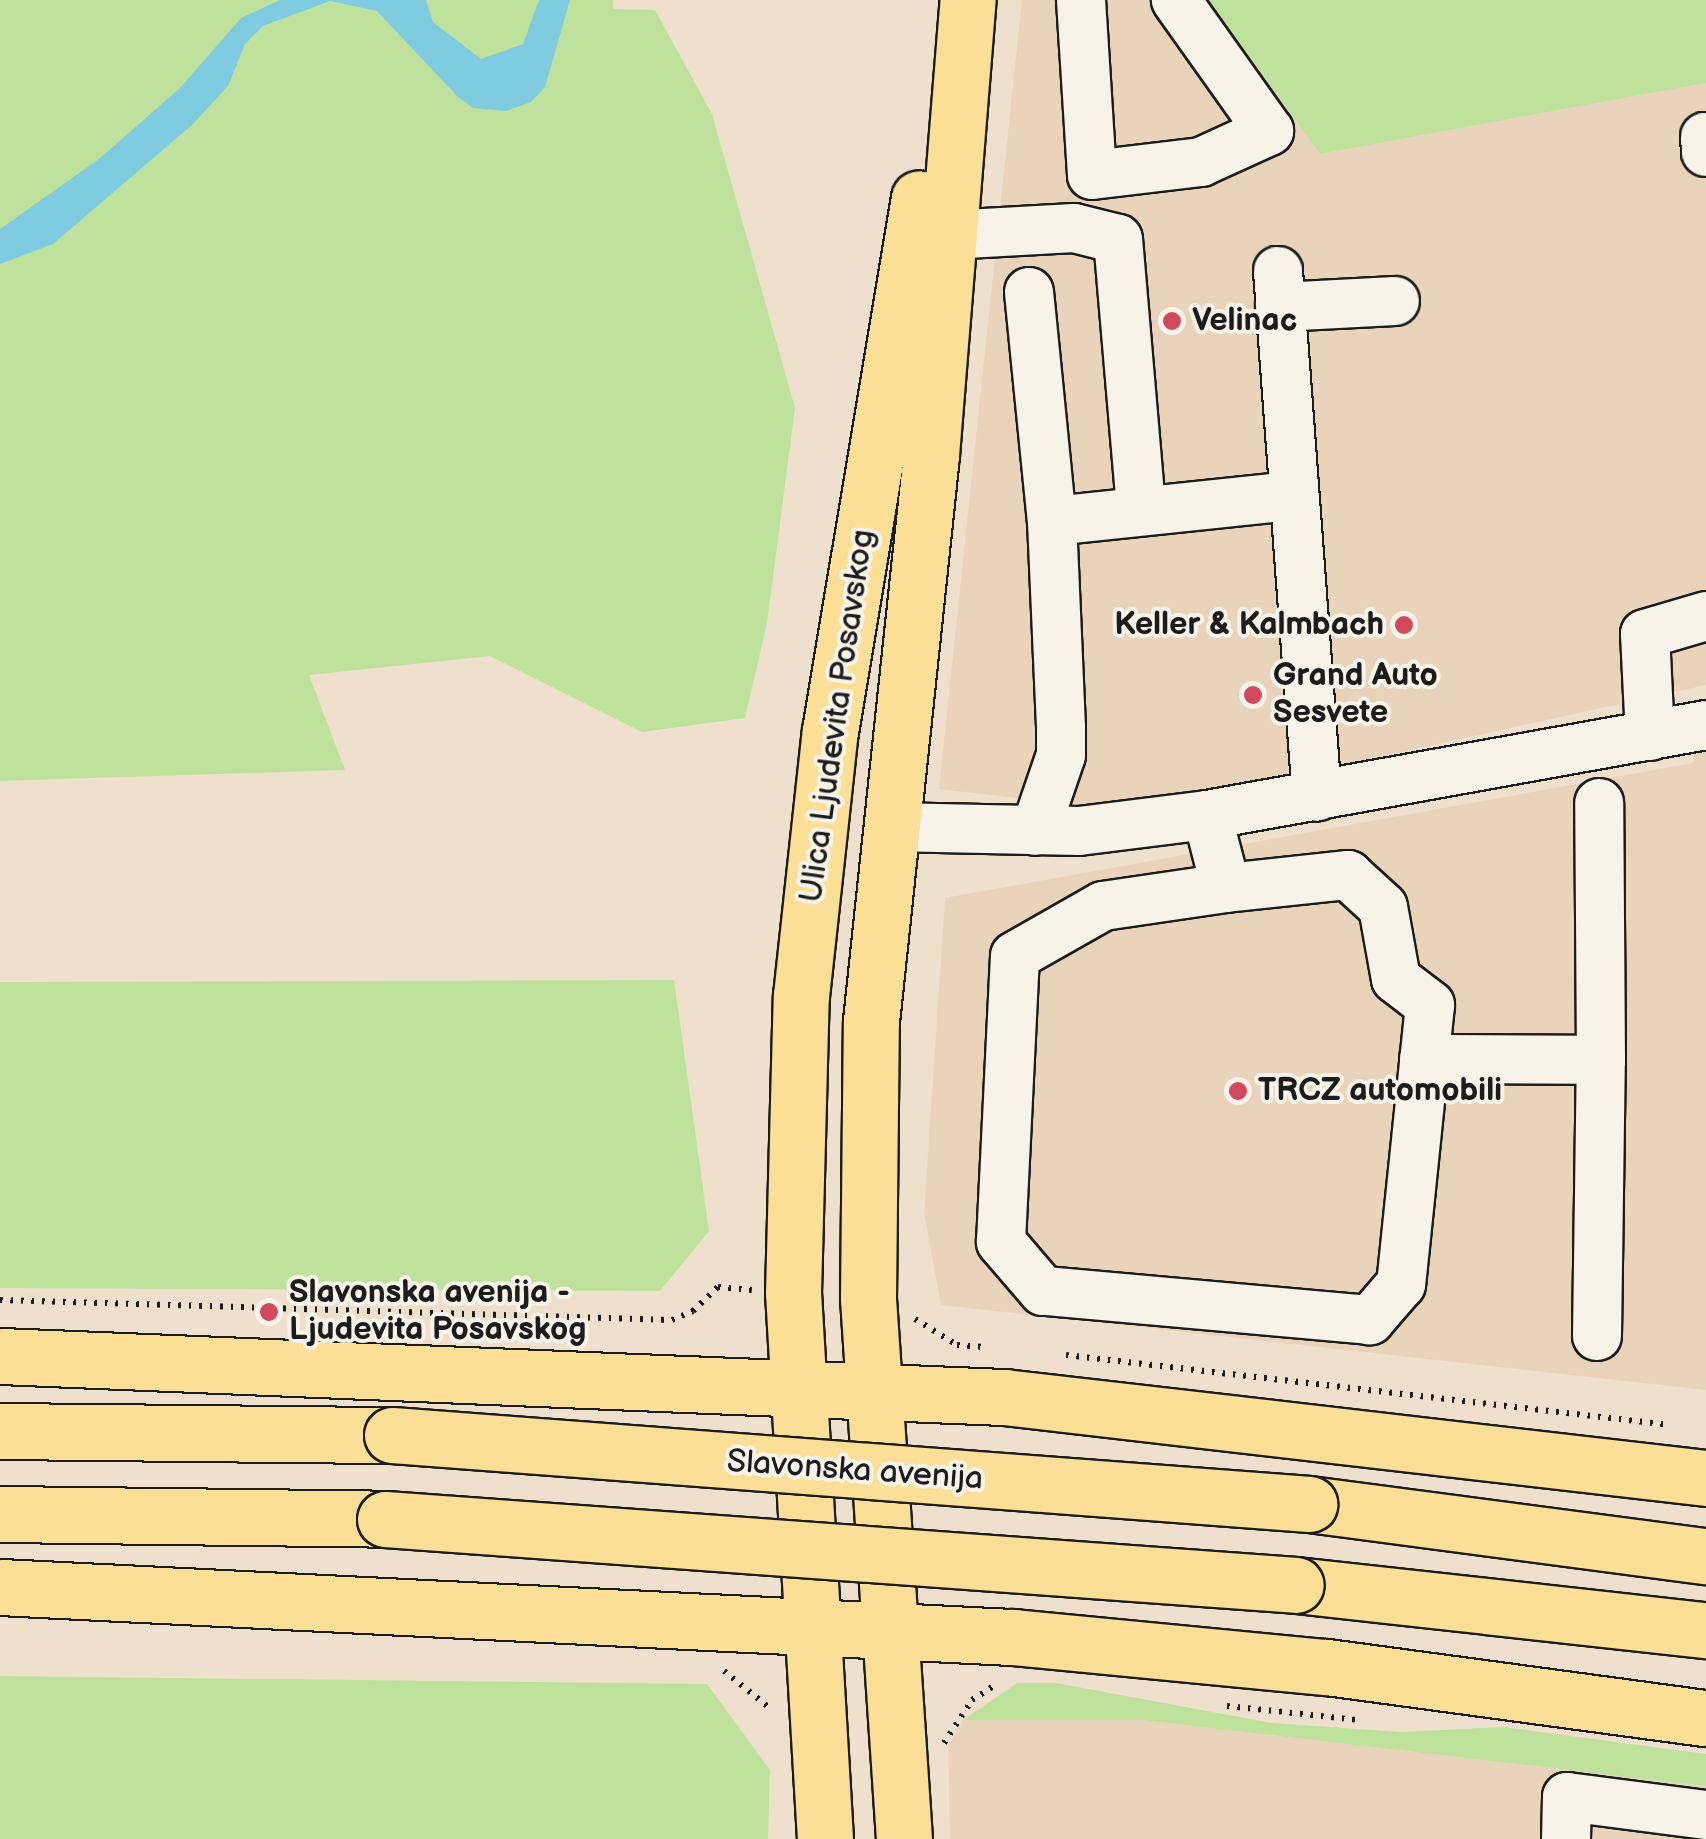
<!DOCTYPE html>
<style>
body{margin:0}
#map{position:relative;width:1706px;height:1839px;overflow:hidden;background:#efe0cd;font-family:"Balsamiq Sans",sans-serif}
div>[style]{position:absolute}
.built>*{inset:0;background:#e9d3ba}
.green>*{inset:0;background:#bee29c}
.water>*{inset:0;background:#7fcbdf}
.path>*{height:6px;margin-top:-3px;transform-origin:0;background:repeating-linear-gradient(90deg,#1c1c1c 0 2.5px,transparent 0 10.5px)}
.roads{filter:drop-shadow(2px 0 #1c1c1c) drop-shadow(-2px 0 #1c1c1c) drop-shadow(0 2px #1c1c1c) drop-shadow(0 -2px #1c1c1c)}
.minor>*{height:48px;margin:-24px;padding:0 24px;transform-origin:24px;border-radius:24px;background:#f7f3e8}
.major>*{height:55px;margin:-27.5px;padding:0 27.5px;transform-origin:27.5px;border-radius:27.5px;background:#fbdf96}
.bridges{filter:drop-shadow(2px 0 #1c1c1c) drop-shadow(-2px 0 #1c1c1c) drop-shadow(0 2px #1c1c1c) drop-shadow(0 -2px #1c1c1c)}
.major-bridge>*{height:55px;margin:-27.5px;padding:0 27.5px;transform-origin:27.5px;border-radius:27.5px;background:#fbdf96}
.dots>*{width:28px;height:28px;translate:-50% -50%;box-sizing:border-box;border:5px solid #f7f3e8;border-radius:50%}
span{translate:-50% -50%;white-space:nowrap;text-align:center;line-height:1.15;-webkit-text-stroke:8px #f7f3e8;paint-order:stroke}
.poi-label{font-size:32px;color:#1c1c1c;font-weight:700}
.left{translate:0 -50%;text-align:left}
.right{translate:-100% -50%;text-align:right}
.street-label{font-size:32px;color:#1c1c1c}
</style>
<div id="map">
<div class="built">
<div style="clip-path:polygon(1022px 0,1209px 0,1320px 154px,1706px 83px,1706px 685px,1256px 784px,1088px 806px,939px 789px)"></div>
<div style="clip-path:polygon(1706px 718px,1706px 1390px,941px 1305px,924px 1213px,945px 898px,1693px 763px)"></div>
<div style="clip-path:polygon(1042px 1717px,1142px 1720px,1706px 1786px,1706px 1839px,950px 1839px,948px 1747px,963px 1720px)"></div>
</div>
<div class="green">
<div style="clip-path:polygon(0 0,613px 0,613px 9px,655px 10px,712px 114px,795px 408px,767px 623px,745px 718px,642px 732px,490px 656px,309px 675px,345px 770px,0 781px)"></div>
<div style="clip-path:polygon(1209px 0,1706px 0,1706px 83px,1320px 154px)"></div>
<div style="clip-path:polygon(674px 980px,709px 1231px,660px 1291px,0 1288px,0 982px)"></div>
<div style="clip-path:polygon(0 1676px,707px 1684px,770px 1770px,768px 1839px,0 1839px)"></div>
<div style="clip-path:polygon(1017px 1683px,1056px 1683px,1272px 1723px,1401px 1732px,1503px 1727px,1706px 1754px,1706px 1786px,1142px 1720px,963px 1720px)"></div>
</div>
<div class="water">
<div style="clip-path:polygon(280px 0,426px 0,433px 22px,481px 59px,523px 44px,539px 0,570px 0,545px 87px,531px 102px,506px 111px,473px 108px,457px 96px,377px 11px,330px 1px,263px 26px,245px 44px,228px 86px,193px 124px,53px 244px,0 264px,0 229px,99px 159px,180px 88px,241px 18px)"></div>
</div>
<div class="path">
<div style="left:0;top:1300px;width:672px;rotate:1.7deg"></div>
<div style="left:672px;top:1320px;width:23px;rotate:-23deg"></div>
<div style="left:693px;top:1311px;width:35px;rotate:-44deg"></div>
<div style="left:718px;top:1287px;width:34px;rotate:5deg"></div>
<div style="left:915px;top:1319px;width:49px;rotate:31.8deg"></div>
<div style="left:957px;top:1345px;width:27px;rotate:4deg"></div>
<div style="left:1066px;top:1355px;width:608px;rotate:6.61deg"></div>
<div style="left:724px;top:1671px;width:60px;rotate:39deg"></div>
<div style="left:1227px;top:1706px;width:133px;rotate:6.1deg"></div>
<div style="left:944px;top:1743px;width:51px;rotate:-56.9deg"></div>
<div style="left:972px;top:1700px;width:31px;rotate:-33deg"></div>
</div>
<div class="roads">
<div class="minor">
<div style="left:1081px;top:0;width:175px;rotate:86.4deg"></div>
<div style="left:1092px;top:175px;width:110px;rotate:-6.8deg"></div>
<div style="left:1201px;top:162px;width:75px;rotate:-24.5deg"></div>
<div style="left:1269px;top:131px;width:161px;rotate:-125.4deg"></div>
<div style="left:1705px;top:137px;width:15px;rotate:86deg"></div>
<div style="left:948px;top:235px;width:126px;rotate:-3.2deg"></div>
<div style="left:1074px;top:228px;width:45px;rotate:14deg"></div>
<div style="left:1118px;top:239px;width:272px;rotate:85.1deg"></div>
<div style="left:1278px;top:271px;width:527px;rotate:85.76deg"></div>
<div style="left:1029px;top:292px;width:230px;rotate:84.3deg"></div>
<div style="left:1052px;top:521px;width:207px;rotate:87.5deg"></div>
<div style="left:1061px;top:728px;width:27px;rotate:90deg"></div>
<div style="left:1061px;top:755px;width:80px;rotate:108.9deg"></div>
<div style="left:1280px;top:307px;width:115px;rotate:-3deg"></div>
<div style="left:1052px;top:521px;width:239px;rotate:-6deg"></div>
<div style="left:1650px;top:736px;width:102px;rotate:-92.8deg"></div>
<div style="left:1645px;top:634px;width:64px;rotate:-16.4deg"></div>
<div style="left:1207px;top:815px;width:75px;rotate:75.4deg"></div>
<div style="left:1226px;top:888px;width:123px;rotate:-6.1deg"></div>
<div style="left:1348px;top:875px;width:47px;rotate:42.4deg"></div>
<div style="left:1383px;top:907px;width:73px;rotate:79.8deg"></div>
<div style="left:1396px;top:979px;width:43px;rotate:37.4deg"></div>
<div style="left:1430px;top:1005px;width:281px;rotate:95.9deg"></div>
<div style="left:1401px;top:1284px;width:48px;rotate:130.7deg"></div>
<div style="left:1370px;top:1320px;width:328px;rotate:-174.9deg"></div>
<div style="left:1043px;top:1291px;width:65px;rotate:-130.6deg"></div>
<div style="left:1001px;top:1242px;width:286px;rotate:-87.2deg"></div>
<div style="left:1015px;top:956px;width:101px;rotate:-29.6deg"></div>
<div style="left:1103px;top:906px;width:124px;rotate:-8.3deg"></div>
<div style="left:890px;top:827px;width:189px;rotate:1.2deg"></div>
<div style="left:1079px;top:831px;width:129px;rotate:-7.1deg"></div>
<div style="left:1207px;top:815px;width:507px;rotate:-10.22deg"></div>
<div style="left:1424px;top:1059px;width:177px;rotate:0.3deg"></div>
<div style="left:1601px;top:1060px;width:257px;rotate:-90.4deg"></div>
<div style="left:1597px;top:1336px;width:276px;rotate:-89.2deg"></div>
<div style="left:1566px;top:1839px;width:42px;rotate:-88.6deg"></div>
<div style="left:1567px;top:1797px;width:140px;rotate:7.4deg"></div>
</div>
<div class="major">
<div style="left:0;top:1356px;width:1005px;rotate:2.34deg"></div>
<div style="left:1004px;top:1397px;width:707px;rotate:6.58deg"></div>
<div style="left:0;top:1431px;width:392px;rotate:0.6deg"></div>
<div style="left:1309px;top:1504px;width:400px;rotate:7.5deg"></div>
<div style="left:0;top:1514px;width:385px;rotate:0.7deg"></div>
<div style="left:1296px;top:1585px;width:412px;rotate:6.3deg"></div>
<div style="left:0;top:1587px;width:1014px;rotate:2.83deg"></div>
<div style="left:1013px;top:1637px;width:315px;rotate:5.5deg"></div>
<div style="left:1327px;top:1667px;width:382px;rotate:7.7deg"></div>
<div style="left:825px;top:1839px;width:547px;rotate:-93.35deg"></div>
<div style="left:793px;top:1293px;width:297px;rotate:-88.5deg"></div>
<div style="left:801px;top:996px;width:267px;rotate:-83.8deg"></div>
<div style="left:830px;top:731px;width:540px;rotate:-80.52deg"></div>
<div style="left:904px;top:1839px;width:542px;rotate:-93.81deg"></div>
<div style="left:868px;top:1298px;width:277px;rotate:-89.4deg"></div>
<div style="left:871px;top:1021px;width:569px;rotate:-83.95deg"></div>
<div style="left:931px;top:455px;width:457px;rotate:-85.4deg"></div>
</div>
</div>
<div class="bridges">
<div class="major-bridge">
<div style="left:392px;top:1435px;width:920px;rotate:4.3deg"></div>
<div style="left:385px;top:1519px;width:913px;rotate:4.14deg"></div>
</div>
</div>
<div class="dots">
<div style="left:1172px;top:321px;background:#d1495b"></div>
<div style="left:1404px;top:625px;background:#d1495b"></div>
<div style="left:1253px;top:695px;background:#d1495b"></div>
<div style="left:1238px;top:1091px;background:#d1495b"></div>
<div style="left:269px;top:1312px;background:#d1495b"></div>
</div>
<div class="poi-label">
<span class="left" style="left:1192px;top:321px">Velinac</span>
<span class="right" style="left:1384px;top:625px">Keller &amp; Kalmbach</span>
<span class="left" style="left:1273px;top:695px">Grand Auto<br>Sesvete</span>
<span class="left" style="left:1258px;top:1091px">TRCZ automobili</span>
<span class="left" style="left:289px;top:1312px">Slavonska avenija -<br>Ljudevita Posavskog</span>
</div>
<div class="street-label">
<span style="left:838px;top:716px;rotate:-82deg">Ulica Ljudevita Posavskog</span>
<span style="left:855px;top:1471px;rotate:4deg">Slavonska avenija</span>
</div>
</div>
